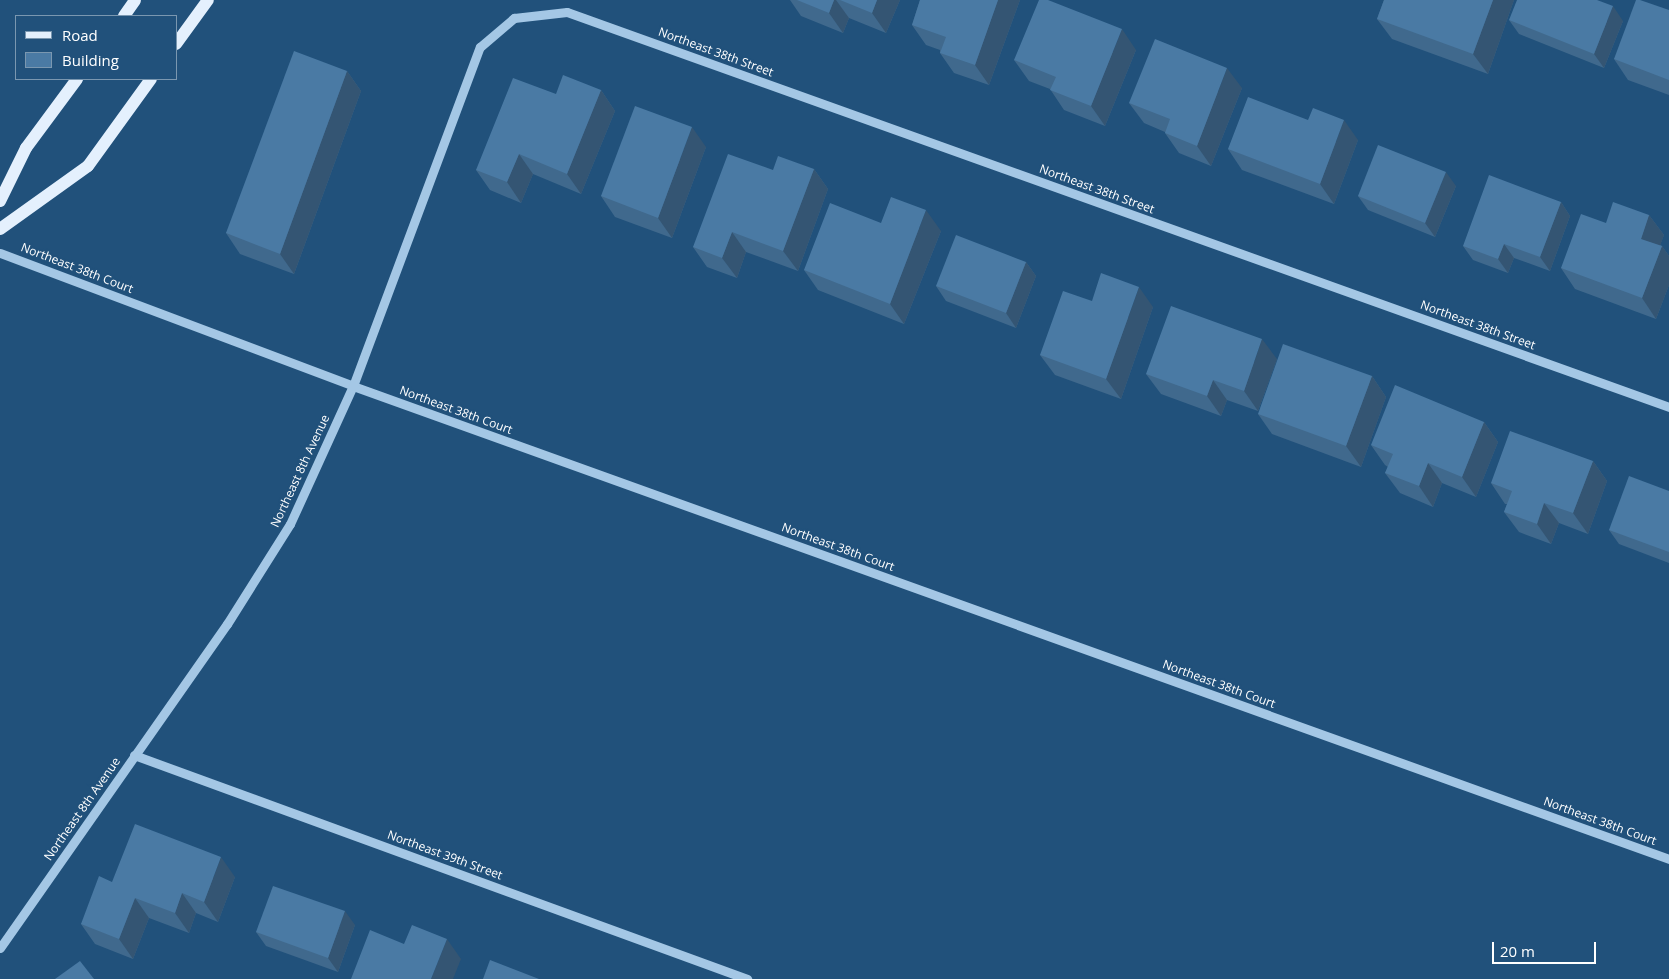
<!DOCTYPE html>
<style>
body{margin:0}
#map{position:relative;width:1669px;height:979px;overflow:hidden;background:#21517b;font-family:"Open Sans",sans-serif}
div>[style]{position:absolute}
.minor>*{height:9px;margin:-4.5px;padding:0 4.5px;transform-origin:4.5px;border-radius:4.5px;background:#a4c7e5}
.major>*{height:12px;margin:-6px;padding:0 6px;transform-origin:6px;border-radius:6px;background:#e4f0fd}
.wall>*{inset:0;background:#40698d}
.shaded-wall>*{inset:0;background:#345573}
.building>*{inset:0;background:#4a7aa4}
span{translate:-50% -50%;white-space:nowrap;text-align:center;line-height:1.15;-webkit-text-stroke:4px #21517b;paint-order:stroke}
.street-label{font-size:12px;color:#fff}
.legend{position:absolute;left:15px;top:15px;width:162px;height:65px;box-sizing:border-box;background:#21517b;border:1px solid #7a97b0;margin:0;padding:6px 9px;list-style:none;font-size:15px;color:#fff}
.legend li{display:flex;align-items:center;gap:10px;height:25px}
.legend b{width:25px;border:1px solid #7a97b0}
.scale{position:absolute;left:1492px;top:942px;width:104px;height:22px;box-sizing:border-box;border:2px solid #fff;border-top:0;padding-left:6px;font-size:15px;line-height:18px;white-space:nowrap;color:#fff;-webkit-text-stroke:4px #21517b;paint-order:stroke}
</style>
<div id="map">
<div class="minor">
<div style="left:0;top:253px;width:377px;rotate:20.6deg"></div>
<div style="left:353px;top:386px;width:1398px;rotate:19.77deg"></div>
<div style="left:134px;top:755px;width:653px;rotate:20.07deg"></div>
<div style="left:0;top:948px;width:396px;rotate:-55deg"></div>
<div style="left:227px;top:624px;width:118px;rotate:-57.8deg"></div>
<div style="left:290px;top:524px;width:152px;rotate:-65.5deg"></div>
<div style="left:353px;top:386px;width:362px;rotate:-69.5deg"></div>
<div style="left:480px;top:47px;width:45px;rotate:-40.5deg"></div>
<div style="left:514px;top:18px;width:53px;rotate:-6.5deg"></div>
<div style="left:567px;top:12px;width:1171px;rotate:19.72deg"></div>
</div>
<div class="major">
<div style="left:124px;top:16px;width:19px;rotate:-55deg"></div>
<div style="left:176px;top:44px;width:54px;rotate:-54deg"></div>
<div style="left:0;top:201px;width:59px;rotate:-63.9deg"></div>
<div style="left:26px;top:148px;width:86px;rotate:-53.5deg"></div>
<div style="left:0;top:229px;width:108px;rotate:-35.6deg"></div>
<div style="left:88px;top:166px;width:107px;rotate:-54.1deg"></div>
</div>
<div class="wall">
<div style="clip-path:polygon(790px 0,900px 0,886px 33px,849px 18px,843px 33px,801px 16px)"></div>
<div style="clip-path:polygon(920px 0,1020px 0,989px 85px,954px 73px,940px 53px,940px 50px,926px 45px,912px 25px)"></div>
<div style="clip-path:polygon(1384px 0,1514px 0,1488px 74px,1392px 39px,1377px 19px)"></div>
<div style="clip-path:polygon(1669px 10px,1669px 95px,1628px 80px,1614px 59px)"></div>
<div style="clip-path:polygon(1509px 20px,1623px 21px,1604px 68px,1519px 34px)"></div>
<div style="clip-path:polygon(1136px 50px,1105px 126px,1064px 110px,1050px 89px,1029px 81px,1014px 60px)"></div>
<div style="clip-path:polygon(347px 71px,361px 91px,294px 274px,240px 254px,226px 233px)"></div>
<div style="clip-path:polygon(1242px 88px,1211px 166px,1179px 153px,1165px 133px,1165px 132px,1144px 123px,1129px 103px)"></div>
<div style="clip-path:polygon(601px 90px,615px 111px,581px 194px,533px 174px,521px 203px,490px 190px,476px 170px,556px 94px)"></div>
<div style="clip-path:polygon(1358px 140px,1334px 204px,1242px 170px,1228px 149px)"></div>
<div style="clip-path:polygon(706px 147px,672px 238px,615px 217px,601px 196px)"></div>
<div style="clip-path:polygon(814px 169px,828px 189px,798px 271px,746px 252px,737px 278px,707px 267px,693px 247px,773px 170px)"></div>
<div style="clip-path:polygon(1456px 186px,1435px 237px,1368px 210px,1358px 196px)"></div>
<div style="clip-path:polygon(1561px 202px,1570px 216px,1550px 271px,1514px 258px,1508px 273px,1473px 260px,1463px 246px)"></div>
<div style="clip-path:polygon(1649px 215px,1664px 235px,1660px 245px,1662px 246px,1669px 256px,1669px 285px,1656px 319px,1575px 289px,1561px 268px,1606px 223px)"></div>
<div style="clip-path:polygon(881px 223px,941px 231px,904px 324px,818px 290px,804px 270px)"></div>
<div style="clip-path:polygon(1026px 262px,1036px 276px,1016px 328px,946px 301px,936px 286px)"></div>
<div style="clip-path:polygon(1153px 307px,1121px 399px,1055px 375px,1040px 355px)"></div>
<div style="clip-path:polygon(1277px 359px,1258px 411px,1227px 400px,1221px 416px,1161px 394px,1146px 374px)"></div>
<div style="clip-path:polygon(1372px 376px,1386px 397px,1361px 467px,1272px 434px,1258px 414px)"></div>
<div style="clip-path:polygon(1484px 422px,1498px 442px,1476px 497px,1442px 483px,1433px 507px,1400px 493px,1385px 473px,1388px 467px,1385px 465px,1371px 445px)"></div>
<div style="clip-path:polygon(1593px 461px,1607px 481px,1588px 534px,1559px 523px,1551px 544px,1519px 532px,1504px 512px,1507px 504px,1505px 504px,1491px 483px)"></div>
<div style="clip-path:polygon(1669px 491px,1669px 563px,1619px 544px,1609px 530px)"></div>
<div style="clip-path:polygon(235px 877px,218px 922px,196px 913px,189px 933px,149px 918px,133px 959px,95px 944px,81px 924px,112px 882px)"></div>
<div style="clip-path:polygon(355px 925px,338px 972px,266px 946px,256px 932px)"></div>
</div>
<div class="shaded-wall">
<div style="clip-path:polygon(834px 0,836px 0,849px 18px,843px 33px,829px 13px)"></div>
<div style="clip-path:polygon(877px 0,900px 0,886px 33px,872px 13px)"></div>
<div style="clip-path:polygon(998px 0,1020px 0,989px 85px,975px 65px)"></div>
<div style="clip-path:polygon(1493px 0,1514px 0,1488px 74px,1473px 54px)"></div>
<div style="clip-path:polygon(1613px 6px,1623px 21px,1604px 68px,1594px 54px)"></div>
<div style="clip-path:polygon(1122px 29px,1136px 50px,1105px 126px,1091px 106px)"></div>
<div style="clip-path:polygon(1227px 68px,1242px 88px,1211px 166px,1197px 146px)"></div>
<div style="clip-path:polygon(347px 71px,361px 91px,294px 274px,280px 254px)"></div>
<div style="clip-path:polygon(601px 90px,615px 111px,581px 194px,567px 174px)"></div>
<div style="clip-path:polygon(1344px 120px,1358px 140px,1334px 204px,1320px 184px)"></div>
<div style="clip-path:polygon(692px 127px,706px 147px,672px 238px,658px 218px)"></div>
<div style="clip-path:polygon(519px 154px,533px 174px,521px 203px,507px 182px)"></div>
<div style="clip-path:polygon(814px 169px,828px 189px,798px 271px,783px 251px)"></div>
<div style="clip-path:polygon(1446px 172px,1456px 186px,1435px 237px,1425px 223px)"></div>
<div style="clip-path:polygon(1561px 202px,1570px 216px,1550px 271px,1540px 257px)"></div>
<div style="clip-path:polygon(926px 210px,941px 231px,904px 324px,890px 304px)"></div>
<div style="clip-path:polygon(1649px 215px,1664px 235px,1655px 259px,1641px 239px)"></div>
<div style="clip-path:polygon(732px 232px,746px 252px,737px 278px,722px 258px)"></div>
<div style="clip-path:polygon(1504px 244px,1514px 258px,1508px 273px,1498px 259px)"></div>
<div style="clip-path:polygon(1662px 246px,1669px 256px,1669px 285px,1656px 319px,1642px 298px)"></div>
<div style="clip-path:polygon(1026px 262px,1036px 276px,1016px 328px,1006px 313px)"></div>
<div style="clip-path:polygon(1139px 287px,1153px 307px,1121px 399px,1106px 379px)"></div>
<div style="clip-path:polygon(1262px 339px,1277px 359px,1258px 411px,1244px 391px)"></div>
<div style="clip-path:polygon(1372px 376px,1386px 397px,1361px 467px,1346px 446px)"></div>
<div style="clip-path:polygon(1213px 380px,1227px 400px,1221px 416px,1207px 396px)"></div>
<div style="clip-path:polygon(1484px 422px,1498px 442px,1476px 497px,1462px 477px)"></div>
<div style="clip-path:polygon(1593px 461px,1607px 481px,1588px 534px,1573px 513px)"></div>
<div style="clip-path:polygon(1428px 463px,1442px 483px,1433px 507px,1419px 486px)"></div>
<div style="clip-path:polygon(1544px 503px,1559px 523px,1551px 544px,1537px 524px)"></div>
<div style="clip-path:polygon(221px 857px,235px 877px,218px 922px,204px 902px)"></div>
<div style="clip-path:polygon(182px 893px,196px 913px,189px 933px,175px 913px)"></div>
<div style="clip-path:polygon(135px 898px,149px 918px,133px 959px,119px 939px)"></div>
<div style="clip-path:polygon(345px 911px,355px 925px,338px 972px,328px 958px)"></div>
<div style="clip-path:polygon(447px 939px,461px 959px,453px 979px,431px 979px)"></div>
</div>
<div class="building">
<div style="clip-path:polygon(797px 0,834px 0,829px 13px)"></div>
<div style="clip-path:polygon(840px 0,877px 0,872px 13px)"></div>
<div style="clip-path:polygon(920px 0,998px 0,975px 65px,940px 53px,946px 37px,912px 25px)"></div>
<div style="clip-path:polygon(1039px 0,1048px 0,1122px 29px,1091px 106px,1050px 90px,1056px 77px,1014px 60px)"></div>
<div style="clip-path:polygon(1384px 0,1493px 0,1473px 54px,1377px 19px)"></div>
<div style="clip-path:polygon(1517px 0,1597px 0,1613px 6px,1594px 54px,1509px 20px)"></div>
<div style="clip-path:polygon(1636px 0,1640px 0,1669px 10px,1669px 80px,1614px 59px)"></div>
<div style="clip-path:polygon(1155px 39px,1227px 68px,1197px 146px,1165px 133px,1170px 119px,1129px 103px)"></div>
<div style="clip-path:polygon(294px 51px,347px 71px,280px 254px,226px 233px)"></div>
<div style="clip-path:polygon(563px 75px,601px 90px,567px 174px,519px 154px,507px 182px,476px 170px,513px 78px,556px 94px)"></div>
<div style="clip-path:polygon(1248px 97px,1308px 120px,1313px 108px,1344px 120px,1320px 184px,1228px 149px)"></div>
<div style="clip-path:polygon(635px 106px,692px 127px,658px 218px,601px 196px)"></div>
<div style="clip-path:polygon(1378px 145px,1446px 172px,1425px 223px,1358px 196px)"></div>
<div style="clip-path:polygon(728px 154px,773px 170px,778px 156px,814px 169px,783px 251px,732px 232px,722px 258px,693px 247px)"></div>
<div style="clip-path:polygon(1489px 175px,1561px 202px,1540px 257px,1504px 244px,1498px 259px,1463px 246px)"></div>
<div style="clip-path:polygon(891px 197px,926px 210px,890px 304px,804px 270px,830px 203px,881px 223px)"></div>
<div style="clip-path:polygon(1613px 202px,1649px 215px,1641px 239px,1662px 246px,1642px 298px,1561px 268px,1581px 214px,1606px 223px)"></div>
<div style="clip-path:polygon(956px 235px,1026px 262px,1006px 313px,936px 286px)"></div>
<div style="clip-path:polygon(1101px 273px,1139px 287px,1106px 379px,1040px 355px,1063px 291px,1092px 301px)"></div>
<div style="clip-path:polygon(1171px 306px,1262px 339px,1244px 391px,1213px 380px,1207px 396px,1146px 374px)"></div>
<div style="clip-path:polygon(1283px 344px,1372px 376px,1346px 446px,1258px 414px)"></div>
<div style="clip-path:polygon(1395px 385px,1484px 422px,1462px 477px,1428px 463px,1419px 486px,1385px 473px,1393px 454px,1371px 445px)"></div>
<div style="clip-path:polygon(1510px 431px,1593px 461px,1573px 513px,1544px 503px,1537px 524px,1504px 512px,1512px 491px,1491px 483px)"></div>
<div style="clip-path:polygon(1629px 476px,1669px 491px,1669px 552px,1609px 530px)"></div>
<div style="clip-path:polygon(135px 824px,221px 857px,204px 902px,182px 893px,175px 913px,135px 898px,119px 939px,81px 924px,99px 876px,112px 882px)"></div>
<div style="clip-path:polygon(273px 886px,345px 911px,328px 958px,256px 932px)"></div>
<div style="clip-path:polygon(412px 925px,447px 939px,431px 979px,351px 979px,370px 930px,404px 944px)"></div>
<div style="clip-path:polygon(490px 960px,539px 979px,483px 979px)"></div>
<div style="clip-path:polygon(80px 961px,94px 979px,55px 979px)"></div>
</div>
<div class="street-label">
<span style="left:716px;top:52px;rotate:20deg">Northeast 38th Street</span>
<span style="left:1097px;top:189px;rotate:20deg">Northeast 38th Street</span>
<span style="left:77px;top:268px;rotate:21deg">Northeast 38th Court</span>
<span style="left:1478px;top:325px;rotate:20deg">Northeast 38th Street</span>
<span style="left:456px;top:410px;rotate:20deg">Northeast 38th Court</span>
<span style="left:300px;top:471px;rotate:-65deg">Northeast 8th Avenue</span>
<span style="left:838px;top:547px;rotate:20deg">Northeast 38th Court</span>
<span style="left:1219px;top:684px;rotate:20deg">Northeast 38th Court</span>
<span style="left:82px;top:809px;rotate:-55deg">Northeast 8th Avenue</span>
<span style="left:1600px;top:821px;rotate:20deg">Northeast 38th Court</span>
<span style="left:445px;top:855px;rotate:20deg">Northeast 39th Street</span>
</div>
<ul class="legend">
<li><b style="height:6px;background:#e4f0fd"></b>Road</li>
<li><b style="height:14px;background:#4a7aa4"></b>Building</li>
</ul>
<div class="scale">20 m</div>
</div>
